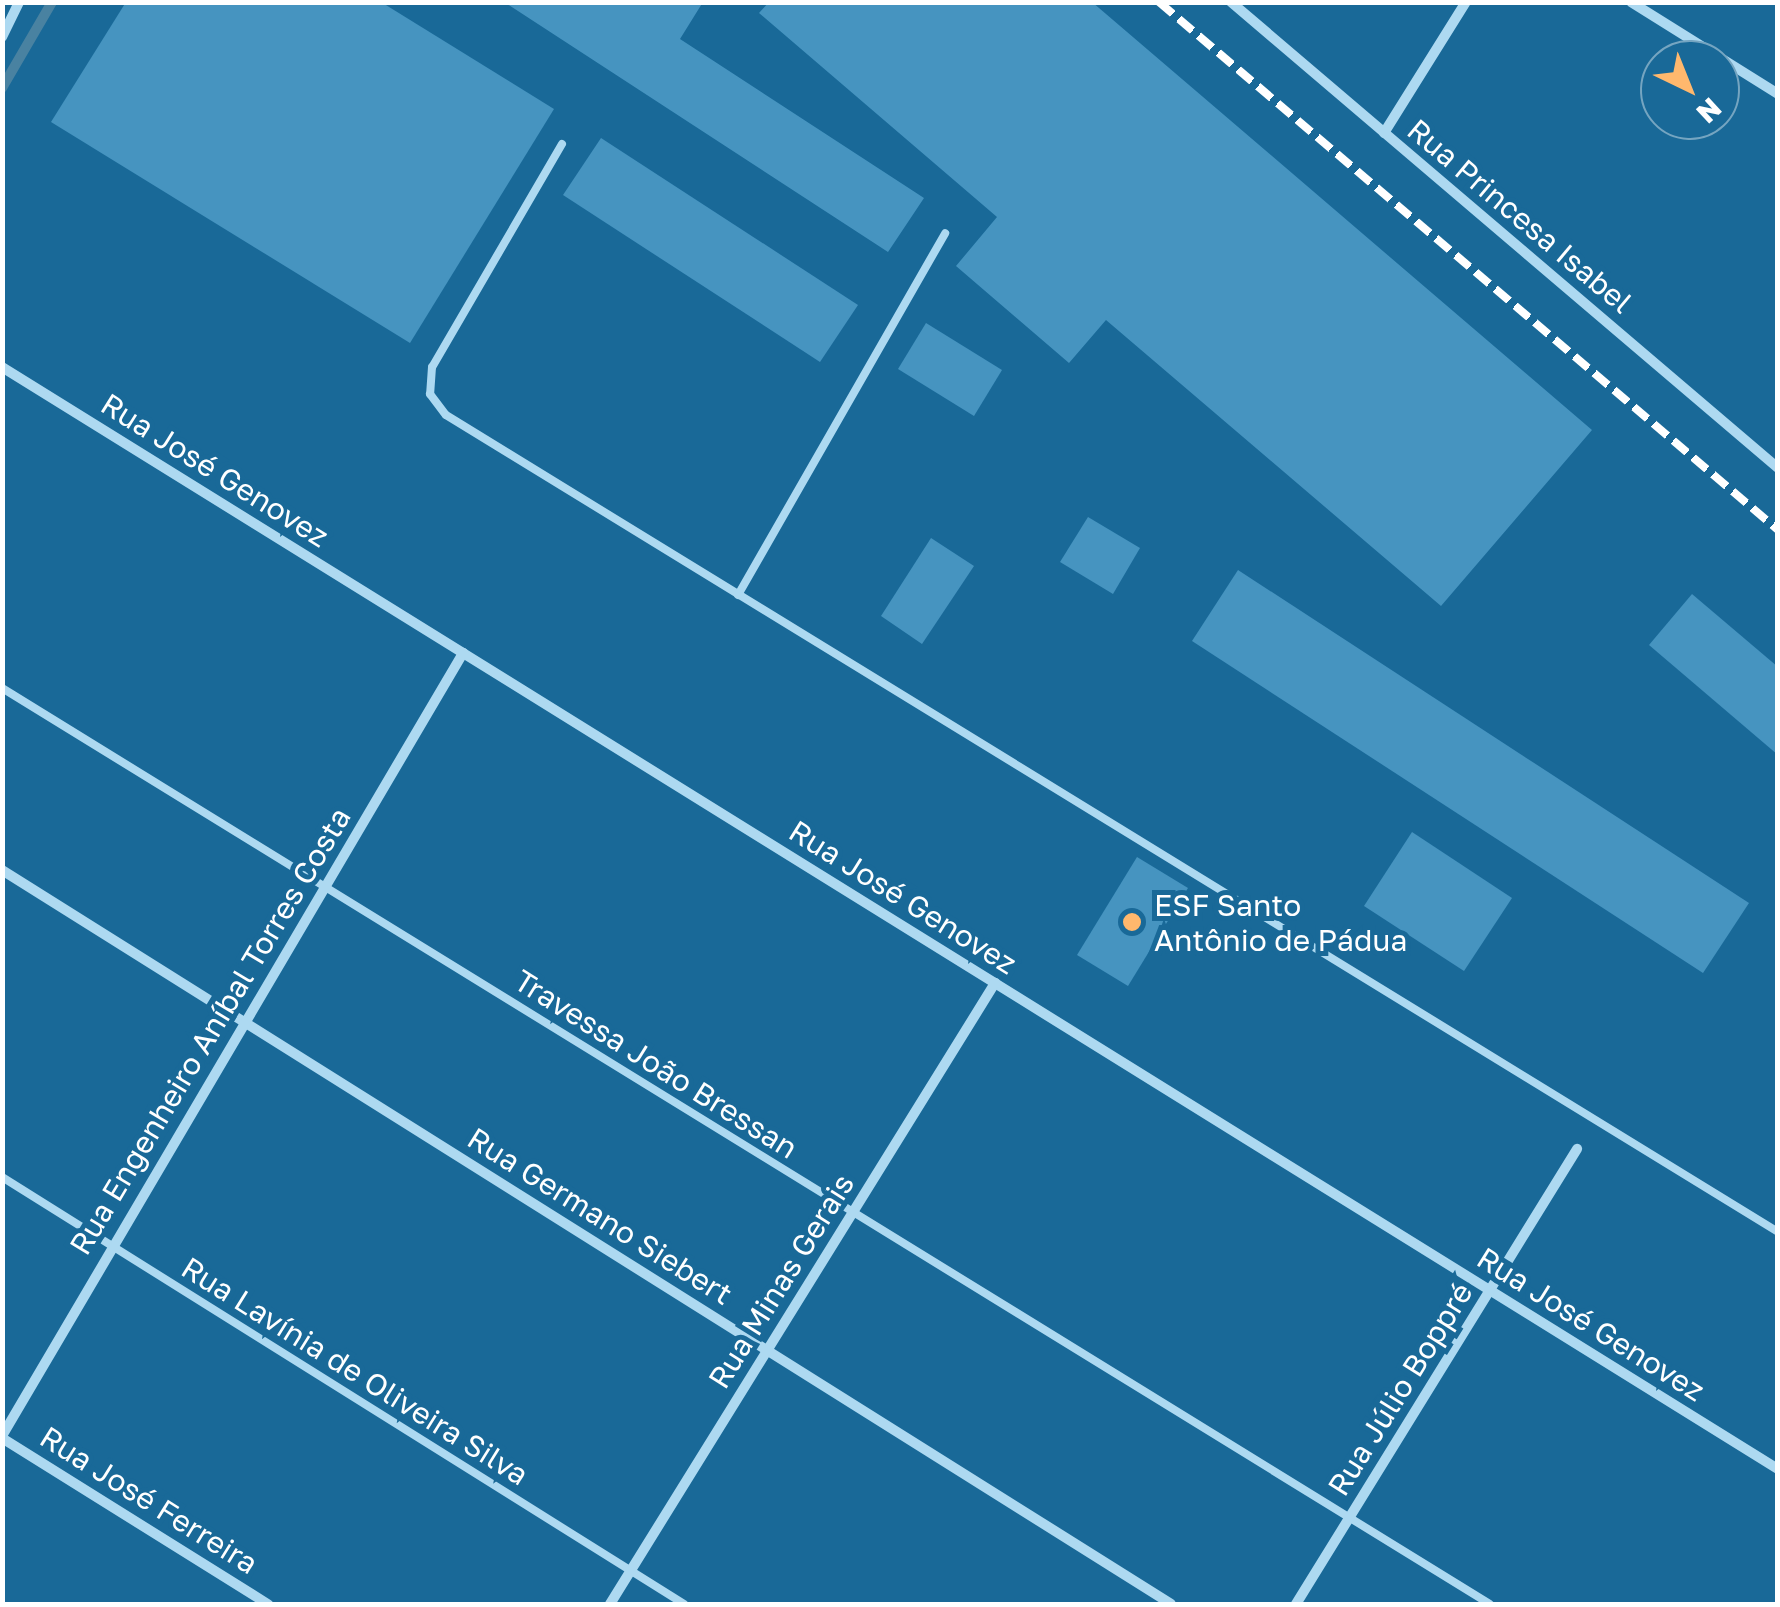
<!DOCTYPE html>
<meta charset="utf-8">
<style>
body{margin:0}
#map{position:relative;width:1780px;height:1607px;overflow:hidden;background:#196998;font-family:"Golos Text",sans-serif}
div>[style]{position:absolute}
.stream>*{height:10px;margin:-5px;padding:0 5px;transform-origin:5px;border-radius:5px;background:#4982a1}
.building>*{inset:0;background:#4694c0}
.lane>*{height:8px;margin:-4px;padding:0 4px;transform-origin:4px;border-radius:4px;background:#add9f1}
.street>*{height:10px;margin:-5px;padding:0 5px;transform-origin:5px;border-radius:5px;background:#add9f1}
.rail>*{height:8px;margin-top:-4px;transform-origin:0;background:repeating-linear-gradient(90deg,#fff 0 18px,transparent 0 26px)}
.dots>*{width:28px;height:28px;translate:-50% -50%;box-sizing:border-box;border:5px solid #196998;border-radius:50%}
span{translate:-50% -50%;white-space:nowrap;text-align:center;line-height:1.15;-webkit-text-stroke:10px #196998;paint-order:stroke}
.street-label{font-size:30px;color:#fff}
.poi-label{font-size:30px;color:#fff}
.left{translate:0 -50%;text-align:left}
.frame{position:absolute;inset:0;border:5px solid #fff;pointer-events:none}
.north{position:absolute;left:1640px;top:40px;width:100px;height:100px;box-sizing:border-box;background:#196998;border:2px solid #75a5c1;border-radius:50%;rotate:137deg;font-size:28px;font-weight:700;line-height:40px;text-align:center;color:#fff}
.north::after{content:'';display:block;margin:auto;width:35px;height:45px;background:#ffb86d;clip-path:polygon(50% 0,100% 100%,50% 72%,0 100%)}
</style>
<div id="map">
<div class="stream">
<div style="left:2px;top:88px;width:99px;rotate:-59.8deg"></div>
</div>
<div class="building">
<div style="clip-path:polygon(126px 2px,381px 2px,554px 109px,410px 343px,51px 122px)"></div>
<div style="clip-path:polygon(504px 2px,703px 2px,680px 39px,924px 198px,888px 252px)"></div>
<div style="clip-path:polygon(769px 2px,1092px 2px,1592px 430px,1441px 606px,1106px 320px,1069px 363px,956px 266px,997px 217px,759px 13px)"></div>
<div style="clip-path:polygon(601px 138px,858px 305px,820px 362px,563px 195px)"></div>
<div style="clip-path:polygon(926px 323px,1002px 370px,974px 416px,898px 369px)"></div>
<div style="clip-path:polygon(1088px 517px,1140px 548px,1113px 594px,1060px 562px)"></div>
<div style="clip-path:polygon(931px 538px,974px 566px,922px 644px,881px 616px)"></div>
<div style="clip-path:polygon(1238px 570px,1749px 903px,1703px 973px,1192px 641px)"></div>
<div style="clip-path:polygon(1692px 594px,1778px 667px,1778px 755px,1649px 645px)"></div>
<div style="clip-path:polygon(1412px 832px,1512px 898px,1464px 971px,1364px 906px)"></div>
<div style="clip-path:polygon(1137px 857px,1188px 888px,1128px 986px,1077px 955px)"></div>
</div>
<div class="lane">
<div style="left:562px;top:144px;width:258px;rotate:120.2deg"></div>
<div style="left:432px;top:367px;width:27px;rotate:94deg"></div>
<div style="left:430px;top:394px;width:26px;rotate:53deg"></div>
<div style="left:446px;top:415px;width:1563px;rotate:31.52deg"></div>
<div style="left:738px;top:595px;width:417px;rotate:-60.2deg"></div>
<div style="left:2px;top:688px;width:1747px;rotate:31.62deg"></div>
<div style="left:2px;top:1177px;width:805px;rotate:32.05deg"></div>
</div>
<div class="street">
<div style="left:1231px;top:2px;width:719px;rotate:40.43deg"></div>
<div style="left:1631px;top:2px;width:173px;rotate:32deg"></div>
<div style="left:2px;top:37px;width:39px;rotate:-64deg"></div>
<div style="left:1384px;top:133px;width:155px;rotate:-58deg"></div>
<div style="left:2px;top:367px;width:2090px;rotate:31.82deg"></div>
<div style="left:2px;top:870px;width:1380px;rotate:32.12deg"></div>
<div style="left:2px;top:1436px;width:909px;rotate:-59.51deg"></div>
<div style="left:2px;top:1438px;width:314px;rotate:32deg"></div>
<div style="left:610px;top:1604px;width:731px;rotate:-58.2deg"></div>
<div style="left:1296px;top:1604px;width:535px;rotate:-58.3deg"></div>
</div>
<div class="rail">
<div style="left:1159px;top:2px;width:814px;rotate:40.46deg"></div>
</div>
<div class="dots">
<div style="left:1132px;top:922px;background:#ffb86d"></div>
</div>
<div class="street-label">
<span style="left:1520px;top:216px;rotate:40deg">Rua Princesa Isabel</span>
<span style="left:215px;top:470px;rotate:32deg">Rua José Genovez</span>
<span style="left:903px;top:897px;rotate:32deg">Rua José Genovez</span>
<span style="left:210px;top:1031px;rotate:-59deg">Rua Engenheiro Aníbal Torres Costa</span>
<span style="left:656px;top:1064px;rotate:32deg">Travessa João Bressan</span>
<span style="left:600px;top:1216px;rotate:32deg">Rua Germano Siebert</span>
<span style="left:781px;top:1281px;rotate:-58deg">Rua Minas Gerais</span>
<span style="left:1591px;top:1324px;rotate:32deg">Rua José Genovez</span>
<span style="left:355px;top:1371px;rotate:32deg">Rua Lavínia de Oliveira Silva</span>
<span style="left:1400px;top:1389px;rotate:-58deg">Rua Júlio Boppré</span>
<span style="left:149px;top:1500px;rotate:32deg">Rua José Ferreira</span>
</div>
<div class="poi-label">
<span class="left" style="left:1154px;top:922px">ESF Santo<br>Antônio de Pádua</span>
</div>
<div class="frame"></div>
<div class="north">N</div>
</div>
